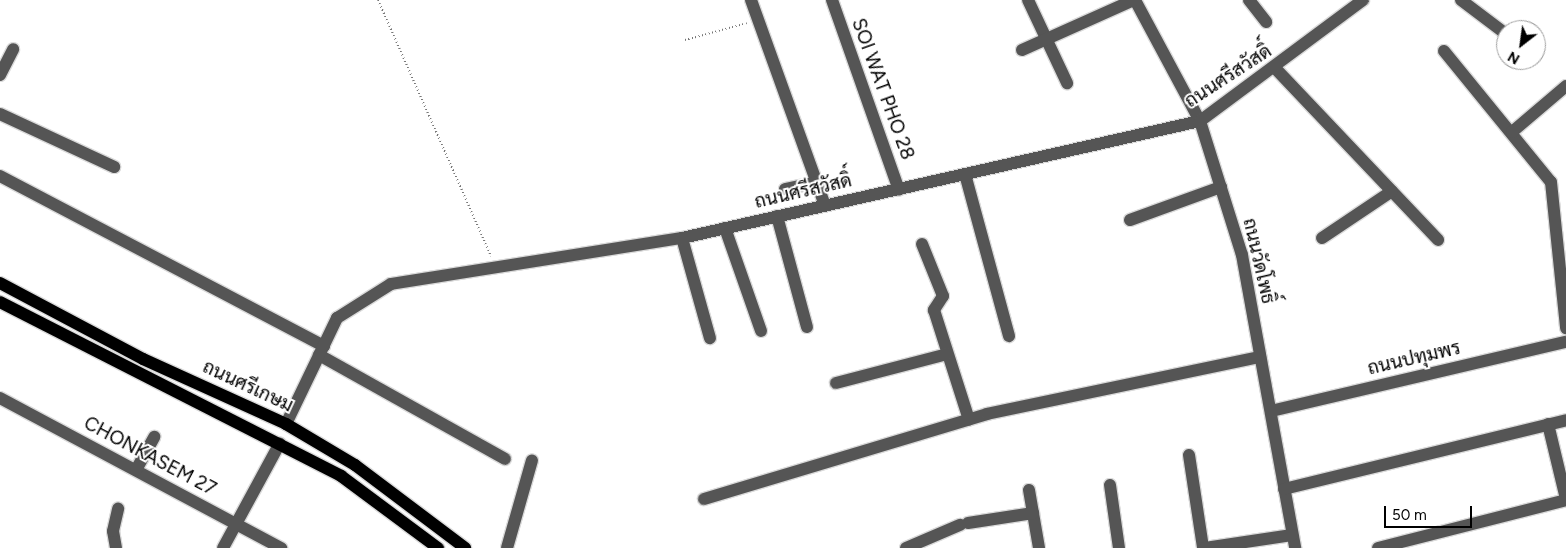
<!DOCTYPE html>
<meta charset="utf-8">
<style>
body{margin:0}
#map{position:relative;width:1566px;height:548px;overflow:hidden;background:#fff;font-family:Figtree,Sarabun,sans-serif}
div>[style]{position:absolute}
.path>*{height:2px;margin-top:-1px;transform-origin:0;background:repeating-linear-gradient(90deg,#777 0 1px,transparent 0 3.5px)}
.roads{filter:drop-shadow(1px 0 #dbdbdb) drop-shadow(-1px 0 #dbdbdb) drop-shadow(0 1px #dbdbdb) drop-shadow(0 -1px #dbdbdb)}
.minor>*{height:12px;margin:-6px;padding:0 6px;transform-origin:6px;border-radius:6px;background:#555}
.major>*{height:12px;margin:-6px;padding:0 6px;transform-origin:6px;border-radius:6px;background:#000}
span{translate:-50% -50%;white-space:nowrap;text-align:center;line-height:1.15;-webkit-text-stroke:4px #fff;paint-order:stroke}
.street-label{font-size:19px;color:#000}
.north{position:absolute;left:1496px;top:20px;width:50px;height:50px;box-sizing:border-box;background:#fff;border:1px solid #999;border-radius:50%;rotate:210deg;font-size:14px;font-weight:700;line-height:20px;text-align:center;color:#000}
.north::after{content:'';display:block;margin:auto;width:18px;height:22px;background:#000;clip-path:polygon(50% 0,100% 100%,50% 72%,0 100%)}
.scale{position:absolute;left:1384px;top:506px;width:88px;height:22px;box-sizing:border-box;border:2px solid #000;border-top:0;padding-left:6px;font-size:15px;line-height:18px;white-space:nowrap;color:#000;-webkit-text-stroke:4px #fff;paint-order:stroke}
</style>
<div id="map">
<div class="path">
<div style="left:378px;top:0;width:280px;rotate:66.2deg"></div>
<div style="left:685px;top:40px;width:64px;rotate:-15.3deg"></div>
</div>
<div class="roads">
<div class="minor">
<div style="left:751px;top:0;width:216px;rotate:70.2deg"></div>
<div style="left:832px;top:0;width:201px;rotate:70.6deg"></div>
<div style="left:1028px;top:0;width:92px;rotate:64.8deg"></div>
<div style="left:1135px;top:0;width:137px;rotate:61.8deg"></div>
<div style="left:1200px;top:121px;width:140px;rotate:72.6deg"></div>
<div style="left:1242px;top:255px;width:298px;rotate:79.7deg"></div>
<div style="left:1249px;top:0;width:28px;rotate:52deg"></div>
<div style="left:1461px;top:0;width:56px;rotate:37.1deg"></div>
<div style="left:1022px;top:50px;width:123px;rotate:-24.1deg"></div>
<div style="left:1444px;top:51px;width:169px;rotate:50.8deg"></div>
<div style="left:1551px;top:182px;width:147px;rotate:84.1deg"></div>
<div style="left:1275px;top:68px;width:237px;rotate:46.5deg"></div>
<div style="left:0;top:75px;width:29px;rotate:-63deg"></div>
<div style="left:0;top:114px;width:126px;rotate:24.9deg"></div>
<div style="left:1512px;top:132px;width:71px;rotate:-40.4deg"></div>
<div style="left:965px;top:174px;width:168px;rotate:74.8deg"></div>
<div style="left:0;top:176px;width:366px;rotate:27.7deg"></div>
<div style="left:785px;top:189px;width:33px;rotate:-12deg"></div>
<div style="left:777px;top:216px;width:115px;rotate:74.9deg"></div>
<div style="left:1130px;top:220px;width:97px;rotate:-19.9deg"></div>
<div style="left:725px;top:228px;width:109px;rotate:70.7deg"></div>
<div style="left:682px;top:238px;width:104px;rotate:74.4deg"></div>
<div style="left:1322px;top:238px;width:84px;rotate:-33.9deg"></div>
<div style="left:922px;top:244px;width:56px;rotate:68deg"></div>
<div style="left:943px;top:296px;width:17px;rotate:123deg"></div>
<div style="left:934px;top:310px;width:115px;rotate:72.3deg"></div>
<div style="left:319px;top:355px;width:213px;rotate:29.2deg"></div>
<div style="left:836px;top:383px;width:115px;rotate:-14.6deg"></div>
<div style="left:0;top:398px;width:319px;rotate:28.1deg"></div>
<div style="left:1271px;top:411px;width:303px;rotate:-13.2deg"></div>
<div style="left:286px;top:424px;width:118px;rotate:-64.3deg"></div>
<div style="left:337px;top:318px;width:64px;rotate:-32.2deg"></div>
<div style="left:391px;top:284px;width:295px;rotate:-9deg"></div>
<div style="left:682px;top:238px;width:531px;rotate:-12.73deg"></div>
<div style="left:1200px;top:121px;width:203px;rotate:-36.6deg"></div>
<div style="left:1548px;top:424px;width:77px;rotate:76.5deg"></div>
<div style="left:1189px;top:455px;width:94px;rotate:81.4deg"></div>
<div style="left:136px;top:470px;width:38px;rotate:-61deg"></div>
<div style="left:1110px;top:485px;width:64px;rotate:81.9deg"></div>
<div style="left:1284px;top:489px;width:290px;rotate:-13.7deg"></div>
<div style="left:1029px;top:490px;width:59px;rotate:80.2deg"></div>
<div style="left:704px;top:499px;width:295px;rotate:-16.7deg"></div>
<div style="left:987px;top:414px;width:279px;rotate:-11.8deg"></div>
<div style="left:968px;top:523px;width:66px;rotate:-8.7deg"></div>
<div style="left:116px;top:548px;width:17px;rotate:-100deg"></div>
<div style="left:113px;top:531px;width:23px;rotate:-77deg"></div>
<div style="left:223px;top:548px;width:119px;rotate:-61.5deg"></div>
<div style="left:507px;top:548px;width:91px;rotate:-74.1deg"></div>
<div style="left:906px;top:548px;width:59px;rotate:-23.1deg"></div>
<div style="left:1205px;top:548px;width:88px;rotate:-8.5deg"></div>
<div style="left:1378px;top:548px;width:194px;rotate:-14.3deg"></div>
</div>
<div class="major">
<div style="left:0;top:283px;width:162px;rotate:28deg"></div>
<div style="left:143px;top:359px;width:157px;rotate:24.4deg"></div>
<div style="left:286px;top:424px;width:80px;rotate:30.7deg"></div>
<div style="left:355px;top:465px;width:138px;rotate:37deg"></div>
<div style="left:0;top:302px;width:383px;rotate:27deg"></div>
<div style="left:341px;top:476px;width:121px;rotate:36.6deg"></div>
</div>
</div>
<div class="street-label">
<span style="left:1228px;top:76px;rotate:-33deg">ถนนศรีสวัสดิ์</span>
<span style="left:883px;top:89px;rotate:70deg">SOI WAT PHO 28</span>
<span style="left:803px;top:191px;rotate:-13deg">ถนนศรีสวัสดิ์</span>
<span style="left:1259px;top:261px;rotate:77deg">ถนนวัดโพธิ์</span>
<span style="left:1414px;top:358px;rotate:-13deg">ถนนปทุมพร</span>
<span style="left:248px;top:386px;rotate:25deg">ถนนศรีเกษม</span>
<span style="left:150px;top:456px;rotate:28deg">CHONKASEM 27</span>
</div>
<div class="north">N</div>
<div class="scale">50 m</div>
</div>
